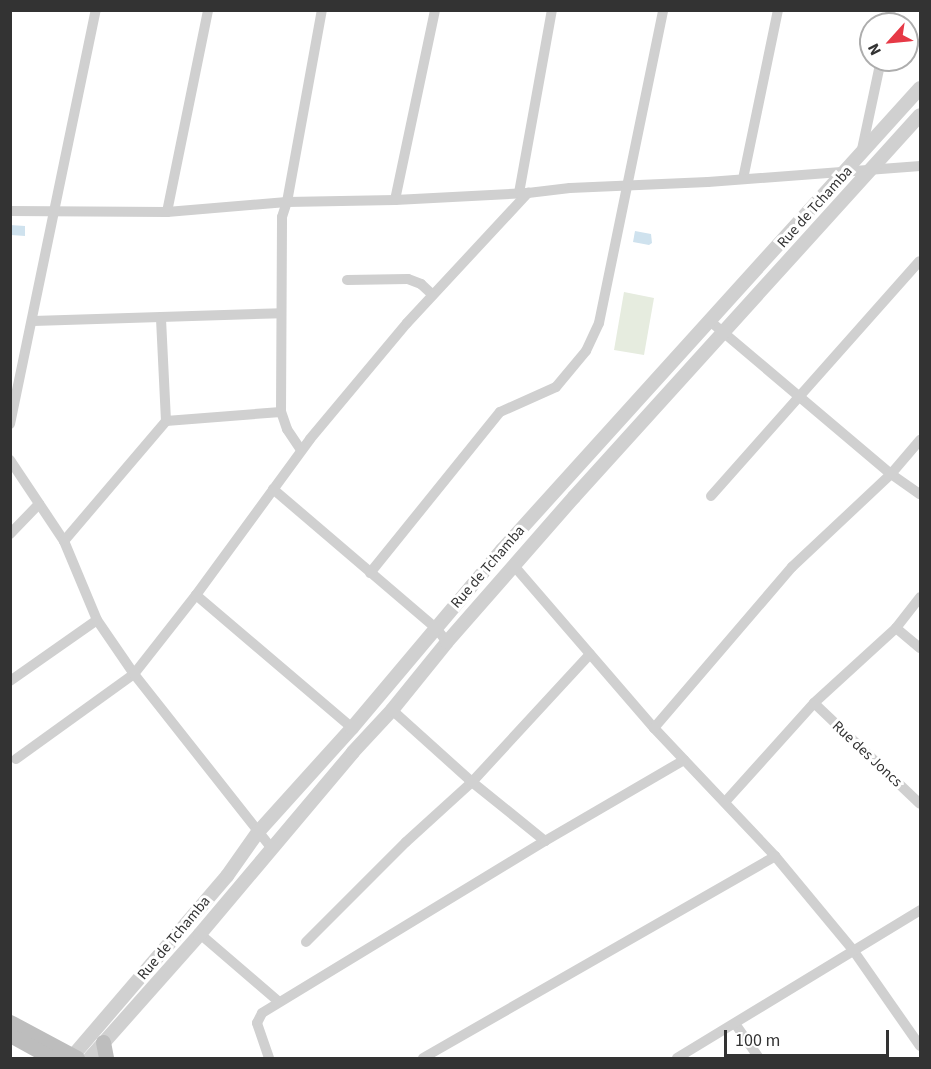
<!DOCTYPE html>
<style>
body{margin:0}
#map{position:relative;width:931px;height:1069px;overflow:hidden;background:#fff;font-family:"Source Sans 3",sans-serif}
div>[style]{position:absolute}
.green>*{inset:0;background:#e6ecdf}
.water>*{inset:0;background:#cfe2ee}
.minor>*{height:10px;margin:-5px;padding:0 5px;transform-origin:5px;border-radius:5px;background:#d0d0d0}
.tertiary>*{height:14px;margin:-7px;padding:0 7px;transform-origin:7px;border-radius:7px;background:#d0d0d0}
.secondary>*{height:15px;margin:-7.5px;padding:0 7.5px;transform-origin:7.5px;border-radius:7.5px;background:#bdbdbd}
span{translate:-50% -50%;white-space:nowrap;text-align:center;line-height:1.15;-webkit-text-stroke:6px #fff;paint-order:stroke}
.street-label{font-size:15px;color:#333}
.frame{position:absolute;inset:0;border:12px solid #333;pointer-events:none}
.north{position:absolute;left:859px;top:12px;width:60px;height:60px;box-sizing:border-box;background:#fff;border:2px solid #adadad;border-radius:50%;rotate:243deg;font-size:16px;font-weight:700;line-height:24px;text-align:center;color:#333}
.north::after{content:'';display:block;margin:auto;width:21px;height:27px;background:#e63946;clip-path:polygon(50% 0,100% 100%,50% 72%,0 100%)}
.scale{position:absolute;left:724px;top:1030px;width:165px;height:27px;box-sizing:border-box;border:3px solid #333;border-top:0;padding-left:8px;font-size:18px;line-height:21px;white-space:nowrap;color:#333;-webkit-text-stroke:4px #fff;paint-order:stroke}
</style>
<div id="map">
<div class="green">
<div style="clip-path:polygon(624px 292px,654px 298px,644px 355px,614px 350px)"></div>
</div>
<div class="water">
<div style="clip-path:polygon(10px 225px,25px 226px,25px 236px,11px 235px)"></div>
<div style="clip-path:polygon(635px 231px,651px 234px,652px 243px,649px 245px,633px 242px)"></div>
</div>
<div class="minor">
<div style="left:888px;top:24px;width:14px;rotate:-78deg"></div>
<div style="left:861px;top:154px;width:96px;rotate:-78deg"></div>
<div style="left:743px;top:179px;width:173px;rotate:-78.3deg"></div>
<div style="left:519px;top:193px;width:186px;rotate:-79.8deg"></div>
<div style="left:395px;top:200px;width:194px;rotate:-78.1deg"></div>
<div style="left:10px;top:211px;width:157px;rotate:0.4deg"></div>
<div style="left:167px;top:212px;width:120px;rotate:-4.8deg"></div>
<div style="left:287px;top:202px;width:108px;rotate:-1.1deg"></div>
<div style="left:395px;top:200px;width:133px;rotate:-3deg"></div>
<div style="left:528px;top:193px;width:42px;rotate:-6.8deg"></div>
<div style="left:570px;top:188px;width:138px;rotate:-2.5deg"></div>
<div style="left:708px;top:182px;width:213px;rotate:-4.3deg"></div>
<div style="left:167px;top:212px;width:206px;rotate:-78.5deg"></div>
<div style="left:347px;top:280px;width:61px;rotate:-0.9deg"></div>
<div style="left:408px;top:279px;width:14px;rotate:21deg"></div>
<div style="left:421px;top:284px;width:16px;rotate:43deg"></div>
<div style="left:33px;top:321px;width:248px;rotate:-1.8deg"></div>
<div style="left:711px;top:322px;width:236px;rotate:40.2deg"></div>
<div style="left:891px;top:474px;width:35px;rotate:35deg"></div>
<div style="left:166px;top:421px;width:115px;rotate:-4.5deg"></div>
<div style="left:10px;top:424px;width:423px;rotate:-78.3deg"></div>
<div style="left:301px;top:450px;width:25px;rotate:-124deg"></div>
<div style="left:287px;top:429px;width:18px;rotate:-109deg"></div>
<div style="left:281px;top:412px;width:195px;rotate:-89.7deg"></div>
<div style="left:282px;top:217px;width:16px;rotate:-72deg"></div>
<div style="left:287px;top:202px;width:195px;rotate:-79.7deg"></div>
<div style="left:10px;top:460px;width:97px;rotate:56.3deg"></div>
<div style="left:64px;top:541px;width:86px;rotate:67.3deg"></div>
<div style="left:97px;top:620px;width:65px;rotate:55.6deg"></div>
<div style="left:134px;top:674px;width:223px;rotate:51.7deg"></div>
<div style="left:273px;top:489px;width:214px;rotate:40.5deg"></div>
<div style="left:436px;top:628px;width:18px;rotate:52deg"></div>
<div style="left:711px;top:496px;width:314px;rotate:-48.4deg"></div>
<div style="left:10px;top:534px;width:42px;rotate:-46deg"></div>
<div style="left:64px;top:541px;width:157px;rotate:-49.6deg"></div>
<div style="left:166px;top:421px;width:104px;rotate:-92.8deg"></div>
<div style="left:515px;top:567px;width:213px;rotate:49.2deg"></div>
<div style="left:654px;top:728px;width:176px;rotate:46.6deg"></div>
<div style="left:775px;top:856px;width:122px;rotate:50.3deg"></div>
<div style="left:853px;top:950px;width:117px;rotate:55.1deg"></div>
<div style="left:370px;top:573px;width:207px;rotate:-51.1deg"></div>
<div style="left:500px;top:412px;width:61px;rotate:-24.1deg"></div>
<div style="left:556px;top:387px;width:47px;rotate:-50.2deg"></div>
<div style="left:586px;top:351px;width:31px;rotate:-65deg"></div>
<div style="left:599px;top:323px;width:319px;rotate:-78.4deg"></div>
<div style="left:196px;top:595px;width:205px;rotate:40.4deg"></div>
<div style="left:896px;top:628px;width:31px;rotate:40deg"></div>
<div style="left:10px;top:681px;width:106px;rotate:-35deg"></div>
<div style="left:814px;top:703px;width:146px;rotate:43.6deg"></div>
<div style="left:392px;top:710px;width:108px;rotate:42deg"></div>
<div style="left:472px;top:782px;width:94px;rotate:38.9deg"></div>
<div style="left:654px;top:728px;width:212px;rotate:-49.4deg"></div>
<div style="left:792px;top:567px;width:136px;rotate:-43.2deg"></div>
<div style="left:891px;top:474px;width:45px;rotate:-49.5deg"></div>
<div style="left:16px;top:759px;width:145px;rotate:-35.8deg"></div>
<div style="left:134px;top:674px;width:100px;rotate:-51.9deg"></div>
<div style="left:196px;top:595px;width:193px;rotate:-53.8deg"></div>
<div style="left:310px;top:439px;width:151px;rotate:-50.1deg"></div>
<div style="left:407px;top:323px;width:178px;rotate:-47.1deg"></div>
<div style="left:725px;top:802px;width:133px;rotate:-48deg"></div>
<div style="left:814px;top:703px;width:111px;rotate:-42.4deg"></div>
<div style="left:896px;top:628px;width:39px;rotate:-52deg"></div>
<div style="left:200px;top:934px;width:104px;rotate:40.7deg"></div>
<div style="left:306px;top:942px;width:141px;rotate:-45deg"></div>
<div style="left:406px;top:842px;width:89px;rotate:-42.3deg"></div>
<div style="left:472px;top:782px;width:174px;rotate:-47.3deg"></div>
<div style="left:736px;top:1025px;width:40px;rotate:55.1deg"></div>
<div style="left:269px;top:1058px;width:37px;rotate:-109deg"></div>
<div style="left:257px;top:1023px;width:11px;rotate:-63deg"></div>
<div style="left:262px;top:1013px;width:331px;rotate:-31.3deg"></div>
<div style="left:545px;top:841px;width:161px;rotate:-30.2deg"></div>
<div style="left:423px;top:1058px;width:406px;rotate:-29.8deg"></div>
<div style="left:677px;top:1058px;width:285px;rotate:-31.3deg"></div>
</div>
<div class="tertiary">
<div style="left:71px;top:1058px;width:240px;rotate:-49.4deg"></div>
<div style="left:227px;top:876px;width:54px;rotate:-54.8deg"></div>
<div style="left:258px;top:832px;width:140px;rotate:-47.9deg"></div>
<div style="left:352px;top:728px;width:233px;rotate:-49.9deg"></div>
<div style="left:502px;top:550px;width:623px;rotate:-47.86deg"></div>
<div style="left:90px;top:1058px;width:166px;rotate:-48.4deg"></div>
<div style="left:200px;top:934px;width:238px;rotate:-49.9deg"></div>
<div style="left:353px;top:752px;width:57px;rotate:-47.1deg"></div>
<div style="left:392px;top:710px;width:87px;rotate:-51deg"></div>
<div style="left:447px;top:642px;width:193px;rotate:-48.8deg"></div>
<div style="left:574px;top:497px;width:515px;rotate:-47.83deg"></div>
</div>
<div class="secondary">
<div style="left:10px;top:1022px;width:76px;rotate:28.2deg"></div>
<div style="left:10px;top:1035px;width:48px;rotate:28.7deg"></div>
<div style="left:103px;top:1042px;width:16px;rotate:79deg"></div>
</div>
<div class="street-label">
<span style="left:815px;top:207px;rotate:-48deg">Rue de Tchamba</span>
<span style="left:488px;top:567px;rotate:-49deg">Rue de Tchamba</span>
<span style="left:867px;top:754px;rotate:43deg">Rue des Joncs</span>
<span style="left:174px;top:938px;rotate:-50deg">Rue de Tchamba</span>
</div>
<div class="frame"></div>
<div class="north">N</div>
<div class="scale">100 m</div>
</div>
